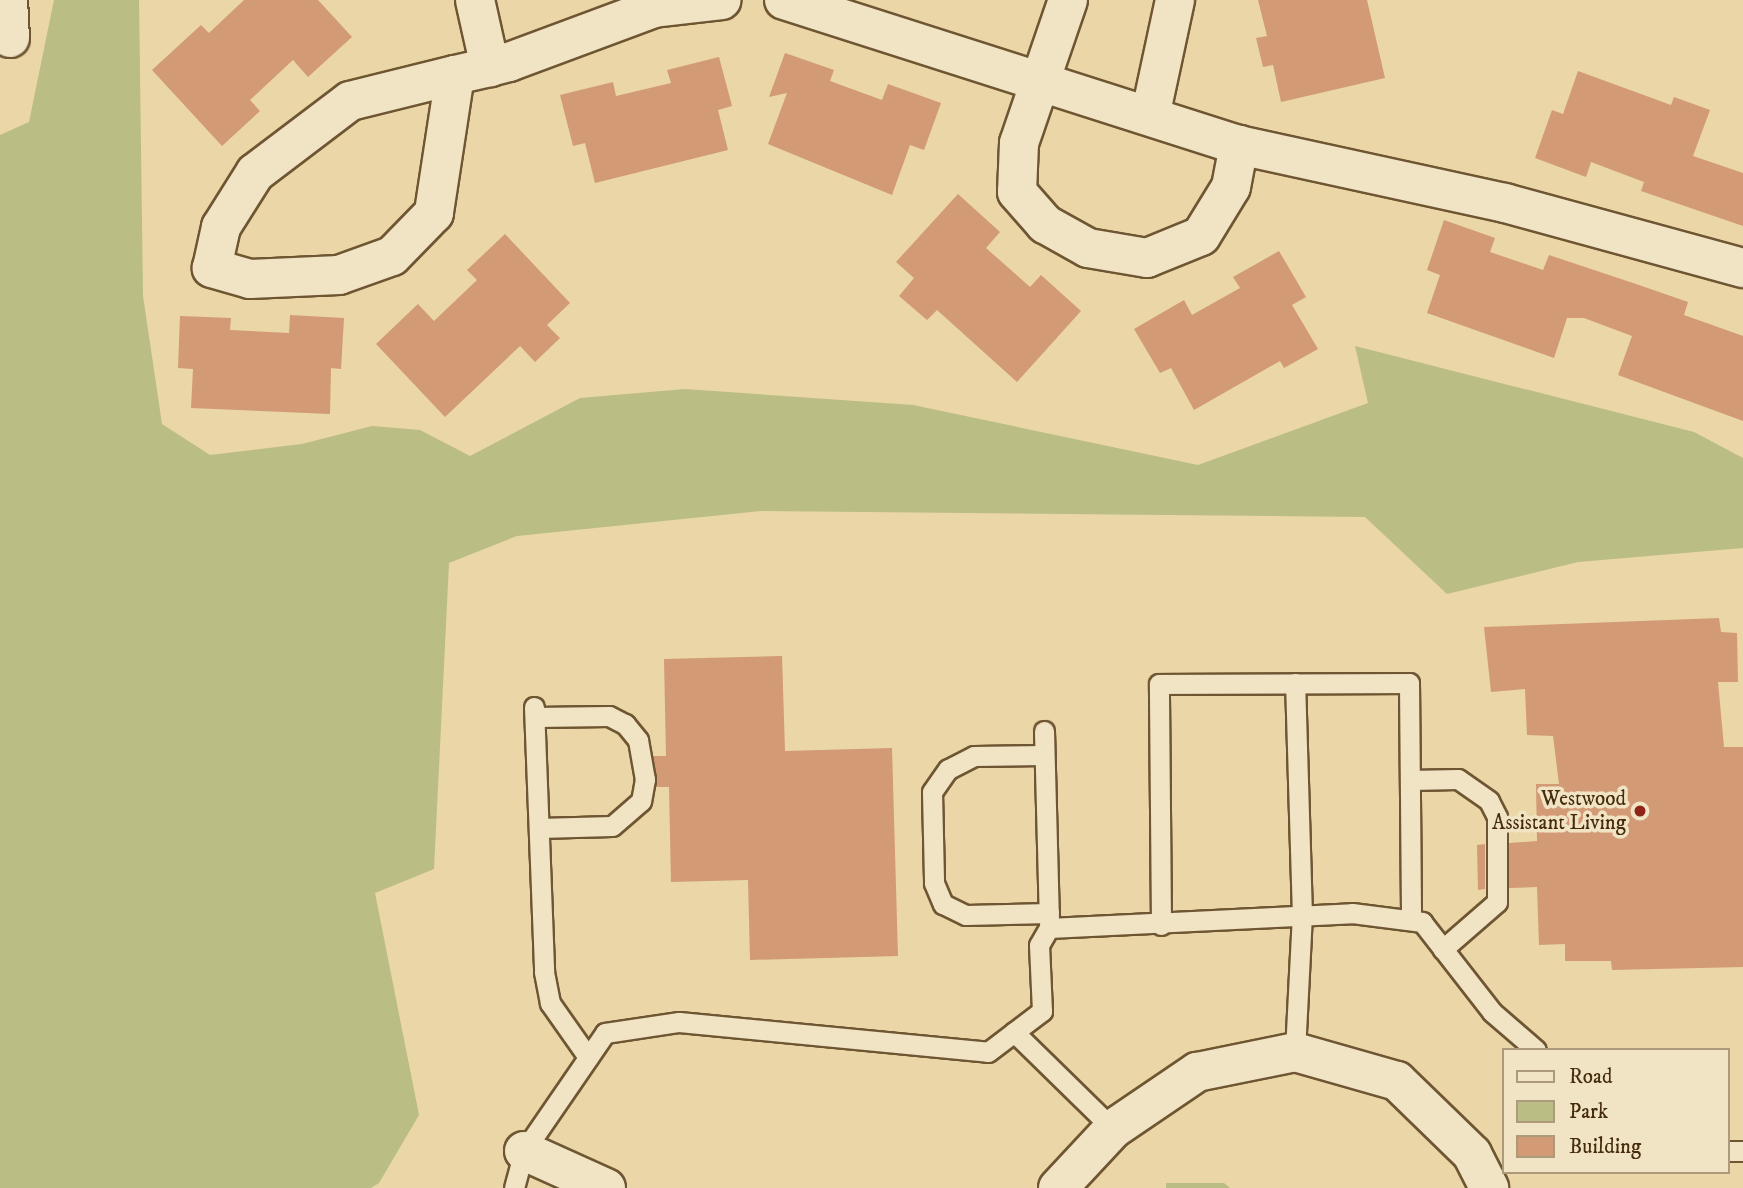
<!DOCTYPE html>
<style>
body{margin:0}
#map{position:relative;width:1743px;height:1188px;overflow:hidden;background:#ead6a6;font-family:"IM FELL DW Pica",serif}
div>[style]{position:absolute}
.green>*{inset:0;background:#babd84}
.building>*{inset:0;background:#d29a75}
.roads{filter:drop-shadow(2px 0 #6f5633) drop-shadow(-2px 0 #6f5633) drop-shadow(0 2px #6f5633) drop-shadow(0 -2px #6f5633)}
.lane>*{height:19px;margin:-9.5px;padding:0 9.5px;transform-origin:9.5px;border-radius:9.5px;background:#f1e4c5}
.street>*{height:38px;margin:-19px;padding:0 19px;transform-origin:19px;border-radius:19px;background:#f1e4c5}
.dots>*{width:19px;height:19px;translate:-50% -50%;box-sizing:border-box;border:4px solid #f1e4c5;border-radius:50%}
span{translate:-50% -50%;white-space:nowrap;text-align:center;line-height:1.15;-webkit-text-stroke:7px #f1e4c5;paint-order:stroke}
.poi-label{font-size:21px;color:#462c0d}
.right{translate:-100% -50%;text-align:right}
.legend{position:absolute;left:1502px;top:1048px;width:228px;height:126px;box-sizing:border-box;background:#f1e4c5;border:2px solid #ad9a7b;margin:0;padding:9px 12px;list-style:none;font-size:21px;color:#462c0d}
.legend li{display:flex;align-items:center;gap:14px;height:35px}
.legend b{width:35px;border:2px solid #ad9a7b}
</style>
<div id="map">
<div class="green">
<div style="clip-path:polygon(54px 0,139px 0,143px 296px,162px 424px,210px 455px,302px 444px,372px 426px,420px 430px,470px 456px,580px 398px,685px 389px,913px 405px,1198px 465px,1368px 403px,1355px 346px,1694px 432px,1743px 458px,1743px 548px,1578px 562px,1447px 594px,1365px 517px,761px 511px,517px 536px,449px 563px,434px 869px,375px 893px,419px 1115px,379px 1183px,371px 1188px,0 1188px,0 135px,29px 122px)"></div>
<div style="clip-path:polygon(1166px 1183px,1224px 1183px,1230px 1188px,1166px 1188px)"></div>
</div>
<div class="building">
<div style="clip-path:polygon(244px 0,318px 0,352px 37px,308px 77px,293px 60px,250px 100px,260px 111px,222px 146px,152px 70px,201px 25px,209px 33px)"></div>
<div style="clip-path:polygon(1258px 0,1367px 0,1385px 78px,1281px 102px,1273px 65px,1263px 67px,1256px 38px,1267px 36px)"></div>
<div style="clip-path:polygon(785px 53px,834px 70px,830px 81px,882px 100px,888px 84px,941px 103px,924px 150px,910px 145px,892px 195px,768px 144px,787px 93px,769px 97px)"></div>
<div style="clip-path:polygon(719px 57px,732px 106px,718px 110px,728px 150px,595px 183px,585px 143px,573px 146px,560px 95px,613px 82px,616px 96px,671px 83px,667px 70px)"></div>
<div style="clip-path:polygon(1578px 71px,1671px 105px,1674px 97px,1710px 110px,1693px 156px,1743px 173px,1743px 226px,1641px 191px,1644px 182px,1591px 162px,1586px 177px,1535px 158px,1552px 110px,1563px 114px)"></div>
<div style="clip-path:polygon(958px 194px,1000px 232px,986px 248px,1030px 287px,1041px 275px,1081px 311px,1017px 382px,937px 310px,927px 320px,899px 296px,914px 278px,896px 262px)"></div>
<div style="clip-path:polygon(1444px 220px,1495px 238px,1490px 252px,1543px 270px,1549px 255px,1636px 284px,1688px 302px,1684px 315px,1743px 336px,1743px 421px,1618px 375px,1632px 336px,1584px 318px,1567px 318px,1554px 358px,1427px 313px,1440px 275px,1427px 270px)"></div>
<div style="clip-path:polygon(505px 234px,570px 303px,547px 325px,560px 338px,535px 362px,520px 346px,445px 417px,376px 344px,418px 304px,434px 321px,477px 280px,467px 270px)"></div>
<div style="clip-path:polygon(1279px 251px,1306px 297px,1292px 305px,1318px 349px,1284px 368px,1280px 361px,1194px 410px,1171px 368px,1160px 373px,1134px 329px,1184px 300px,1192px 315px,1240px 288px,1233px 277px)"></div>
<div style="clip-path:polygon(290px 315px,344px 318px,341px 369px,331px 368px,330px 414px,191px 408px,193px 369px,178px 368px,180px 316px,231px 318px,230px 330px,289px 333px)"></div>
<div style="clip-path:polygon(1719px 618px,1721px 632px,1737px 633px,1738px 682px,1718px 682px,1724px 747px,1743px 747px,1743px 967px,1612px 970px,1611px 961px,1565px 961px,1565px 944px,1539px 945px,1537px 887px,1509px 888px,1509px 843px,1537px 841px,1536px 784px,1559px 784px,1553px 736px,1527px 735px,1525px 689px,1491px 692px,1484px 627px)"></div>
<div style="clip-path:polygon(782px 656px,785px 751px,892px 748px,898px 956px,750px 960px,748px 880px,671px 882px,669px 787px,656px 787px,653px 756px,666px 756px,664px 659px)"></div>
<div style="clip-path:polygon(1485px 844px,1485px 889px,1478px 890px,1477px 845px)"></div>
</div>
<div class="roads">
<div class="lane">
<div style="left:534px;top:707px;width:265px;rotate:87.8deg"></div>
<div style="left:544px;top:972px;width:32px;rotate:79deg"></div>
<div style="left:550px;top:1003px;width:66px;rotate:54.9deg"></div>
<div style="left:535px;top:717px;width:74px;rotate:-0.8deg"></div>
<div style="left:609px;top:716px;width:18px;rotate:27deg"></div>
<div style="left:625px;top:724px;width:21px;rotate:51deg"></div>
<div style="left:638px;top:740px;width:40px;rotate:80deg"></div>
<div style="left:645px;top:779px;width:22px;rotate:100deg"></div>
<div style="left:641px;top:801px;width:38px;rotate:139deg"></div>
<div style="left:612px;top:826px;width:73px;rotate:178.4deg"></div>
<div style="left:1044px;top:731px;width:192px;rotate:88.5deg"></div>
<div style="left:1044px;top:755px;width:70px;rotate:179.2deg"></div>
<div style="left:974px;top:756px;width:29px;rotate:153deg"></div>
<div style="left:948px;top:769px;width:28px;rotate:125deg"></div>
<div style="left:932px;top:792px;width:91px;rotate:88.7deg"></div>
<div style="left:934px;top:883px;width:23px;rotate:67deg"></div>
<div style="left:943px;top:904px;width:25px;rotate:26deg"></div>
<div style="left:966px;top:915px;width:83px;rotate:-1.4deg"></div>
<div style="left:1410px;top:780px;width:48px;rotate:-1.2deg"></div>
<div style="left:1458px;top:779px;width:38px;rotate:35deg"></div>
<div style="left:1489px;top:801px;width:18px;rotate:63deg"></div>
<div style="left:1497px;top:817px;width:85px;rotate:90deg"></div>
<div style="left:1497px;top:902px;width:72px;rotate:139deg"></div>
<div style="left:1161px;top:925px;width:241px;rotate:-90.5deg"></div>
<div style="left:1159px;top:684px;width:250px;rotate:-0.2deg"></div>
<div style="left:1409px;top:683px;width:237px;rotate:89.5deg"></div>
<div style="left:1014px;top:1032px;width:139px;rotate:44.4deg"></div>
<div style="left:1295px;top:1052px;width:136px;rotate:-87.1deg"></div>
<div style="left:1302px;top:916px;width:233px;rotate:-91.7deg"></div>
<div style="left:1727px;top:1151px;width:16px"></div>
<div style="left:514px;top:1188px;width:38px;rotate:-75deg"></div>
<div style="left:524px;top:1151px;width:143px;rotate:-55.5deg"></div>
<div style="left:605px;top:1033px;width:75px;rotate:-8.5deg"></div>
<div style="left:679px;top:1022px;width:310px;rotate:5.5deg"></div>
<div style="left:988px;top:1052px;width:68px;rotate:-37.2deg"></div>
<div style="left:1042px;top:1011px;width:66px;rotate:-92.6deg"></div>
<div style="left:1039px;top:945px;width:20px;rotate:-60deg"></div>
<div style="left:1049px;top:928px;width:303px;rotate:-2.8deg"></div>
<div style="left:1352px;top:913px;width:71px;rotate:7.3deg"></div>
<div style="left:1422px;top:922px;width:114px;rotate:52.1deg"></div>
<div style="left:1492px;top:1012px;width:58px;rotate:40.8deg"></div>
</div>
<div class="street">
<div style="left:8px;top:0;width:38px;rotate:87deg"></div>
<div style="left:475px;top:0;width:69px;rotate:77.4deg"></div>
<div style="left:784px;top:0;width:478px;rotate:17.7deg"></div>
<div style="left:1239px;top:145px;width:272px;rotate:12.3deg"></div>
<div style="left:1505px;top:203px;width:247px;rotate:15.3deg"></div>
<div style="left:1068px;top:0;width:151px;rotate:108.9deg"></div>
<div style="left:1019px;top:143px;width:49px;rotate:92.3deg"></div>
<div style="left:1017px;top:192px;width:43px;rotate:48.8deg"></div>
<div style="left:1045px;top:224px;width:49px;rotate:29.2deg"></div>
<div style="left:1088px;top:248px;width:60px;rotate:9.6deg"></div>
<div style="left:1147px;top:258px;width:58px;rotate:-22.2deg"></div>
<div style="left:1201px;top:236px;width:57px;rotate:-58.5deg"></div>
<div style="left:1231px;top:187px;width:43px;rotate:-79.2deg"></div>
<div style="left:455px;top:75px;width:140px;rotate:98.7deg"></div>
<div style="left:434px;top:213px;width:60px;rotate:134.3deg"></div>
<div style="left:392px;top:256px;width:56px;rotate:160.3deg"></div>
<div style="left:339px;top:275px;width:89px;rotate:177.4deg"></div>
<div style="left:250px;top:279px;width:40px;rotate:-164deg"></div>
<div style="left:212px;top:268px;width:42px;rotate:-77.6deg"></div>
<div style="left:221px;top:227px;width:64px;rotate:-57.8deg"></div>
<div style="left:255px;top:173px;width:119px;rotate:-37.2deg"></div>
<div style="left:350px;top:101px;width:108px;rotate:-13.9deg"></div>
<div style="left:455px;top:75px;width:36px;rotate:-13deg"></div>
<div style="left:490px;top:67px;width:20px;rotate:-15deg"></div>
<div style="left:509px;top:62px;width:155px;rotate:-20.4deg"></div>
<div style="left:654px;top:8px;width:68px;rotate:-6.7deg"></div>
<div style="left:1151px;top:112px;width:115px;rotate:-77.9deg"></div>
<div style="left:524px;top:1151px;width:90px;rotate:24.3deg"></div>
<div style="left:1058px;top:1188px;width:81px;rotate:-47deg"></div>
<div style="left:1113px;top:1129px;width:102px;rotate:-34.2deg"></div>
<div style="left:1197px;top:1072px;width:100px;rotate:-11.5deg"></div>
<div style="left:1295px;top:1052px;width:106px;rotate:15.9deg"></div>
<div style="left:1397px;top:1081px;width:105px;rotate:44.2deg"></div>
<div style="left:1472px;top:1154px;width:38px;rotate:63deg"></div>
</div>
</div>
<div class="dots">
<div style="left:1640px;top:811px;background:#8f2418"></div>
</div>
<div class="poi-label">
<span class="right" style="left:1626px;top:811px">Westwood<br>Assistant Living</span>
</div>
<ul class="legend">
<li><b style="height:9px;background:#f1e4c5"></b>Road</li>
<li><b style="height:19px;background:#babd84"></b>Park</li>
<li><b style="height:19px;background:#d29a75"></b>Building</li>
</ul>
</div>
